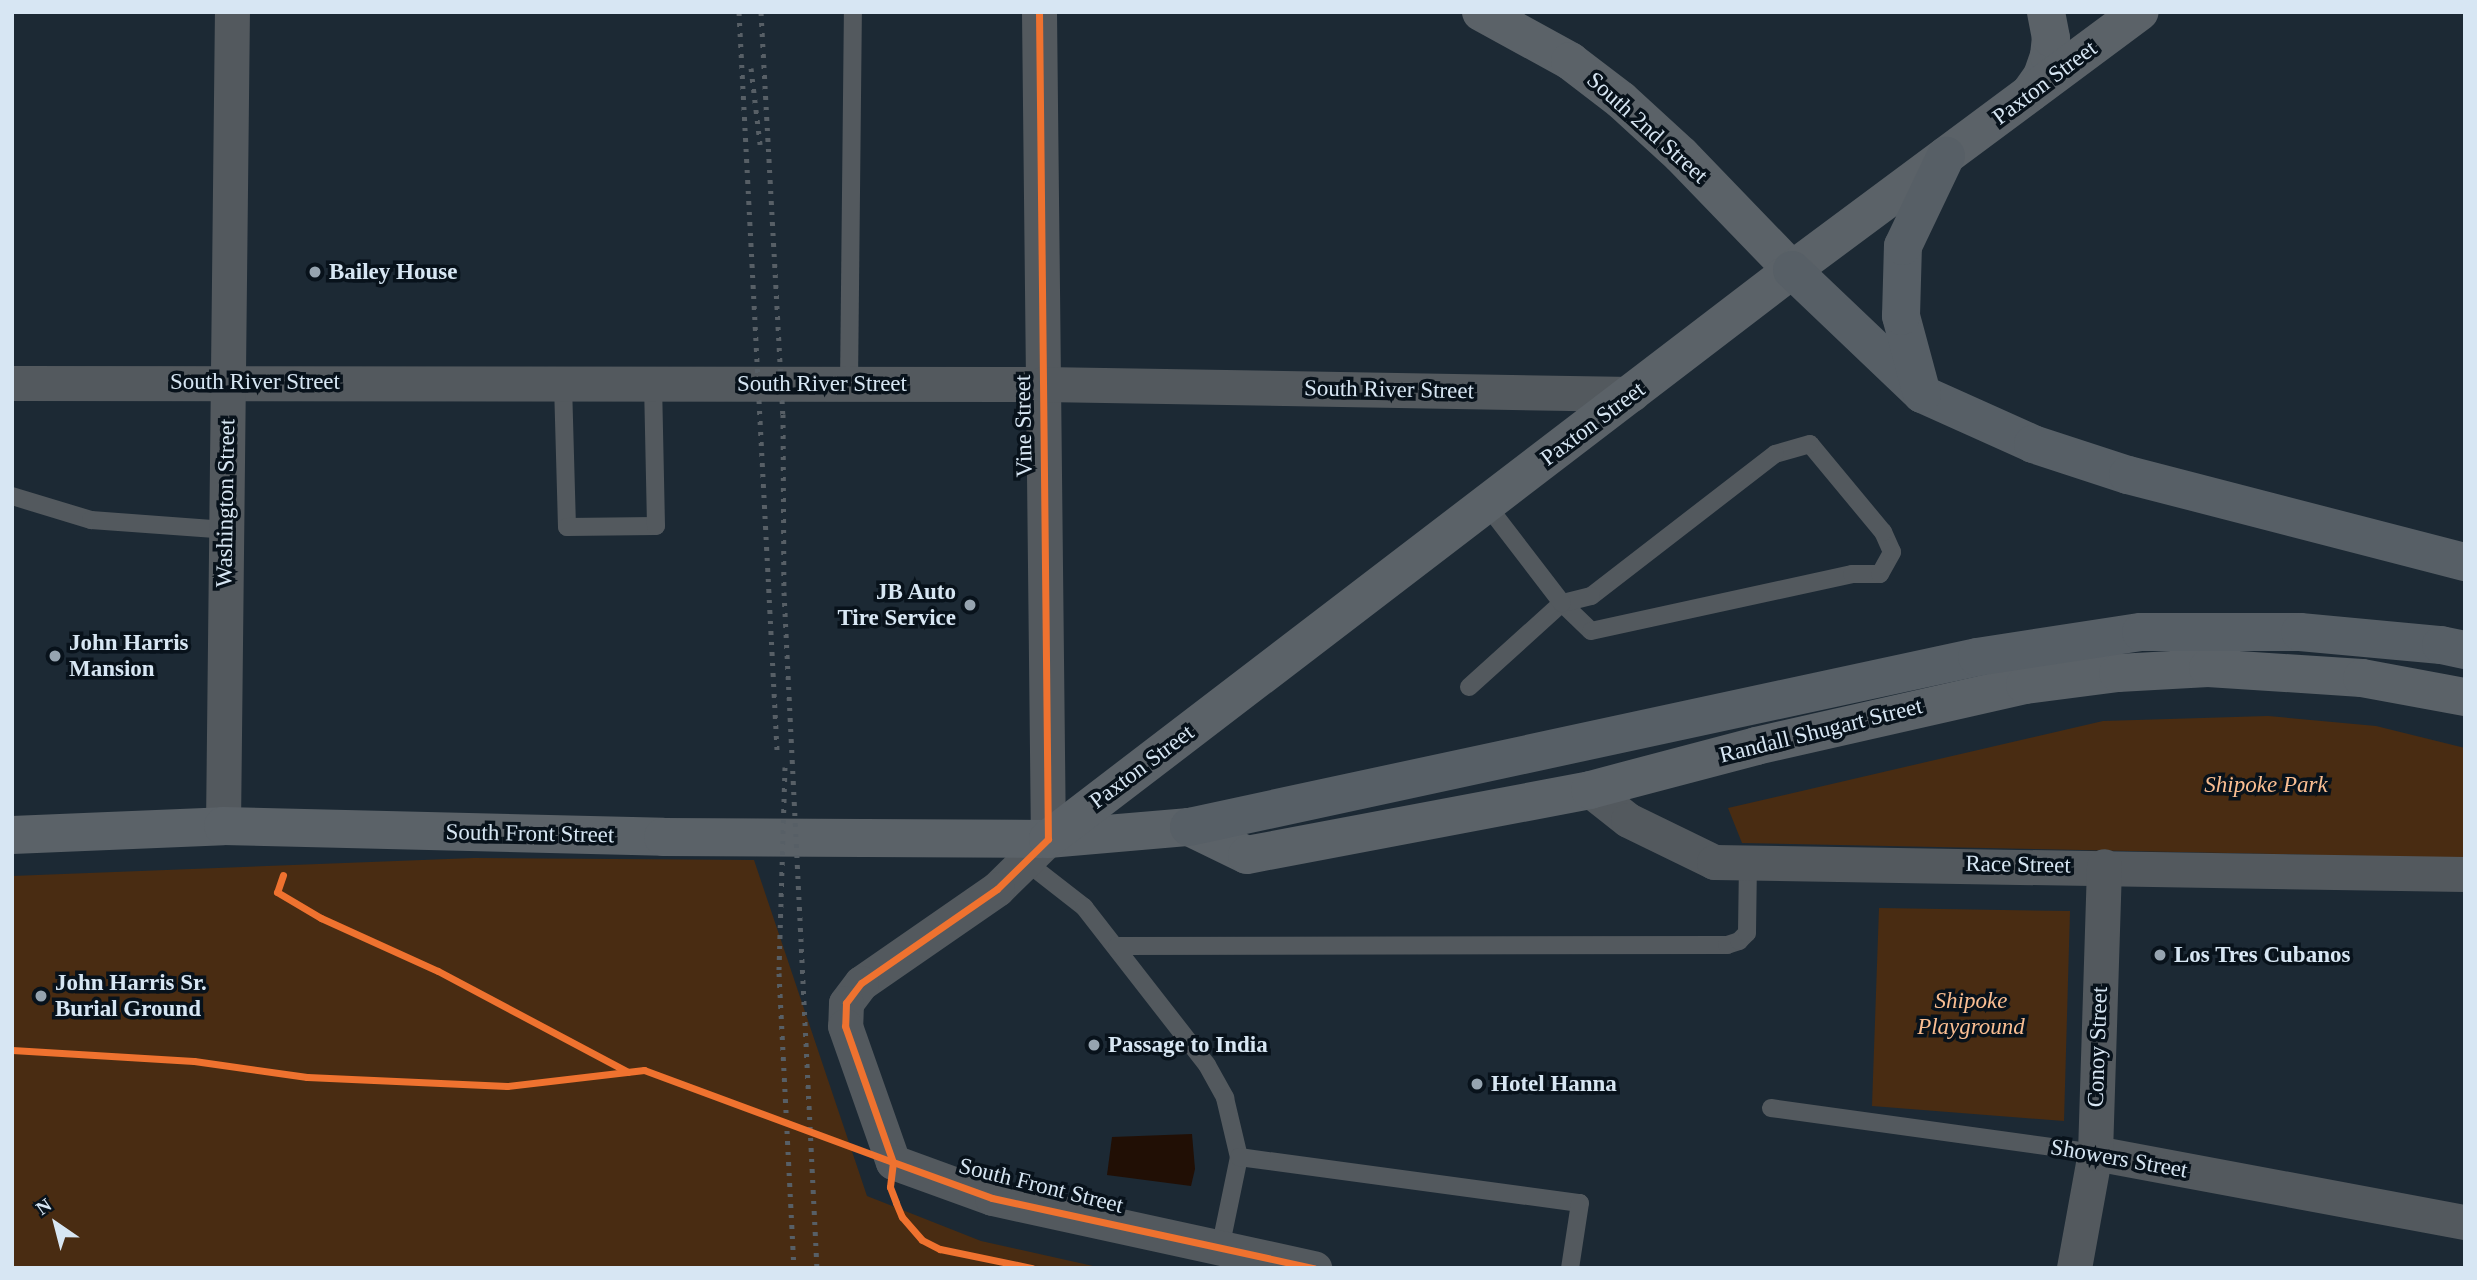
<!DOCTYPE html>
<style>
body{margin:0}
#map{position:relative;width:2477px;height:1280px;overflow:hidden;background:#1c2934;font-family:Georgia,serif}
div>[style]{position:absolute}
.green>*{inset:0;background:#492c12}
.water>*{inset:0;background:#210f05}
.service>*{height:18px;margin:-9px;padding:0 9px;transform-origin:9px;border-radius:9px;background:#53595e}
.minor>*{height:35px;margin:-17.5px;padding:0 17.5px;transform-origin:17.5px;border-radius:17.5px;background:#53595e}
.primary>*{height:38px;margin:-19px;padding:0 19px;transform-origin:19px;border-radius:19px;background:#5b6268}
.motorway>*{height:38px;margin:-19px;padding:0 19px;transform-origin:19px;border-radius:19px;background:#575f66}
.rail>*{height:5px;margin-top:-2.5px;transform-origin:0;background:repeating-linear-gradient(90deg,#575f66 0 3.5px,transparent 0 10.5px)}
.cycleway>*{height:7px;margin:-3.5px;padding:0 3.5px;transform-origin:3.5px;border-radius:3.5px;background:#ef722f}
.dots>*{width:19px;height:19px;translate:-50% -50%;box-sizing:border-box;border:4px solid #08121b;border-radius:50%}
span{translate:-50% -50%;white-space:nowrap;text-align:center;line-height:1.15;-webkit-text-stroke:7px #08121b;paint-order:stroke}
.street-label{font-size:23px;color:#d7e6f3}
.poi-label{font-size:23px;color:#d7e6f3;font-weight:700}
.left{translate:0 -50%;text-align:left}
.right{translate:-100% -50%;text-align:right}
.park-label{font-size:23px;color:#fabe92;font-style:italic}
.frame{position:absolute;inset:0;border:14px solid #d7e6f3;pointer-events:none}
.north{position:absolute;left:21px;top:1189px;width:70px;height:70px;-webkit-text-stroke:5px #08121b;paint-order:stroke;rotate:325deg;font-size:19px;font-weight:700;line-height:28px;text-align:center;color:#d7e6f3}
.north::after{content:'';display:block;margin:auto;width:24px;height:32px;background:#d7e6f3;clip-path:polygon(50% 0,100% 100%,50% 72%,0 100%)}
</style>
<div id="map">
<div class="green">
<div style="clip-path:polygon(2268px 716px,2376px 726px,2465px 748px,2465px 858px,1742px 843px,1728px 808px,2103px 721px)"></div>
<div style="clip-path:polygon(474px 858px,754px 860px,867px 1196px,981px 1241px,1102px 1268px,12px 1268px,12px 876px)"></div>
<div style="clip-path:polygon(1879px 908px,2070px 911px,2064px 1121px,1872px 1106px)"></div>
</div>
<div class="water">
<div style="clip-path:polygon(1192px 1134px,1195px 1169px,1191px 1186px,1107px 1175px,1112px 1137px)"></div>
</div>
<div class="service">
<div style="left:563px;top:384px;width:143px;rotate:88.4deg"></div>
<div style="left:567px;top:527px;width:89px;rotate:-0.6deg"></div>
<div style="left:656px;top:526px;width:143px;rotate:-91.2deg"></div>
<div style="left:849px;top:384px;width:372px;rotate:-89.4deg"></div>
<div style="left:12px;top:496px;width:83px;rotate:16.9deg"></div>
<div style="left:91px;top:520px;width:135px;rotate:4.2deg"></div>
<div style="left:1469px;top:687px;width:125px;rotate:-42.1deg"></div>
<div style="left:1562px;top:603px;width:40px;rotate:44deg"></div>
<div style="left:1591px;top:631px;width:267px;rotate:-12.3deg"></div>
<div style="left:1852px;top:574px;width:28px"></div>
<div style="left:1880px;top:574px;width:25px;rotate:-61deg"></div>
<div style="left:1892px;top:552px;width:22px;rotate:-114deg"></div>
<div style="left:1883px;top:532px;width:114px;rotate:-129.7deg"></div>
<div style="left:1810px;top:444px;width:36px;rotate:164deg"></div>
<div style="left:1775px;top:454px;width:232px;rotate:142.3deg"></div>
<div style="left:1591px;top:596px;width:30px;rotate:166deg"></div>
<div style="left:1562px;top:603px;width:125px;rotate:-127.5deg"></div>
<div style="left:1025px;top:861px;width:75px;rotate:37.9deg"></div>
<div style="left:1084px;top:907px;width:200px;rotate:52.1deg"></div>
<div style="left:1207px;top:1065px;width:38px;rotate:61deg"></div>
<div style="left:1225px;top:1098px;width:61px;rotate:76.7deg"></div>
<div style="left:1239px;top:1157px;width:94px;rotate:101.7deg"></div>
<div style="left:1117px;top:946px;width:610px;rotate:-0.09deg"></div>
<div style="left:1727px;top:945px;width:13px;rotate:-18deg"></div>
<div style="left:1739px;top:941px;width:11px;rotate:-45deg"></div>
<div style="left:1747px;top:933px;width:72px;rotate:-89.2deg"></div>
<div style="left:1771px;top:1108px;width:327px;rotate:7.9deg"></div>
<div style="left:1239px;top:1157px;width:344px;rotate:7.7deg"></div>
<div style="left:1580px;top:1203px;width:66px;rotate:98.7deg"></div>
</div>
<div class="minor">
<div style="left:1039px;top:12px;width:827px;rotate:89.38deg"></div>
<div style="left:1048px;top:839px;width:71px;rotate:135.6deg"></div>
<div style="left:997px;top:889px;width:165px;rotate:145.3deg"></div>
<div style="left:861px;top:983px;width:25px;rotate:127deg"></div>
<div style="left:846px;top:1003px;width:23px;rotate:92deg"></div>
<div style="left:845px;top:1026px;width:144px;rotate:70.6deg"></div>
<div style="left:893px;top:1162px;width:105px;rotate:20deg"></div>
<div style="left:992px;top:1198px;width:330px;rotate:12.3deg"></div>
<div style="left:12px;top:383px;width:1031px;rotate:0.06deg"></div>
<div style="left:1043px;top:384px;width:589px;rotate:0.97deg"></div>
<div style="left:1590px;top:790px;width:48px;rotate:38.3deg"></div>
<div style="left:1628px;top:820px;width:96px;rotate:26deg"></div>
<div style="left:1714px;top:862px;width:751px;rotate:0.92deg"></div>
<div style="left:223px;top:826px;width:814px;rotate:-89.37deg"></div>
<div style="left:2095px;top:1153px;width:376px;rotate:10.6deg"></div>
<div style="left:2074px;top:1268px;width:117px;rotate:-79.7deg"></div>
<div style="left:2095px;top:1153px;width:287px;rotate:-88.2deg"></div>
</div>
<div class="primary">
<div style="left:1481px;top:12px;width:102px;rotate:28.8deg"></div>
<div style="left:1570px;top:61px;width:64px;rotate:37.4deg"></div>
<div style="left:1621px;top:100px;width:81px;rotate:42.5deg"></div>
<div style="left:1681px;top:155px;width:160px;rotate:46deg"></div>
<div style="left:2030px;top:93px;width:21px;rotate:-55deg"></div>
<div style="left:2042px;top:76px;width:21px;rotate:-71deg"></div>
<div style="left:2049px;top:56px;width:18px;rotate:-84deg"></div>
<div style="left:2051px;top:38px;width:26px;rotate:-101deg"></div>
<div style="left:12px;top:835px;width:211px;rotate:-2.4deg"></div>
<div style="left:223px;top:826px;width:440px;rotate:1.4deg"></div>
<div style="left:663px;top:837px;width:385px;rotate:0.3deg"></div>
<div style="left:1048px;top:839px;width:142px;rotate:-4.9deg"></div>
<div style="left:1189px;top:827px;width:64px;rotate:25.8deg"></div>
<div style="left:1247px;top:855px;width:349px;rotate:-10.7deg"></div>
<div style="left:1590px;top:790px;width:172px;rotate:-14.8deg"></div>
<div style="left:1756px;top:746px;width:276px;rotate:-12.8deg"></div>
<div style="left:2025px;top:685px;width:94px;rotate:-7.4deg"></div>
<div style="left:2118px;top:673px;width:90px;rotate:-3.2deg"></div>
<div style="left:2208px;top:668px;width:154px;rotate:3.7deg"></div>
<div style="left:2362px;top:678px;width:105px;rotate:10.5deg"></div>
<div style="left:1048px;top:839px;width:937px;rotate:-37.41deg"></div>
<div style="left:1792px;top:270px;width:433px;rotate:-36.6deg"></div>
</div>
<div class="motorway">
<div style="left:1792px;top:270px;width:180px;rotate:43.6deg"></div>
<div style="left:1922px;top:394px;width:122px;rotate:24.2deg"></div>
<div style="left:2033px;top:444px;width:100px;rotate:18.1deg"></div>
<div style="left:2128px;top:475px;width:348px;rotate:14.5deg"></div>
<div style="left:1922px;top:394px;width:81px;rotate:-105.1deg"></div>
<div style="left:1901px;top:316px;width:70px;rotate:-88.4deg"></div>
<div style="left:1903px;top:246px;width:100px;rotate:-64.5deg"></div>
<div style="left:1189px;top:827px;width:806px;rotate:-12.17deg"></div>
<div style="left:1977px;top:657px;width:166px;rotate:-8.7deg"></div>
<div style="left:2141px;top:632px;width:159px"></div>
<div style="left:2300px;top:632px;width:142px;rotate:5.3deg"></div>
<div style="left:2441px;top:645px;width:25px;rotate:12deg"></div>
</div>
<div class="rail">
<div style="left:739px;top:12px;width:739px;rotate:87.05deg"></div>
<div style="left:761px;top:12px;width:403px;rotate:86.9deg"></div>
<div style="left:783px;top:414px;width:178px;rotate:89.7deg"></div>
<div style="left:784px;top:592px;width:677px;rotate:87.21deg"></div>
<div style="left:751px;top:68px;width:77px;rotate:83.2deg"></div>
<div style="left:785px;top:767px;width:206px;rotate:91.7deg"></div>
<div style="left:779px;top:973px;width:295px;rotate:87.1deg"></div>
</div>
<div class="cycleway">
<div style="left:1039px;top:12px;width:827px;rotate:89.38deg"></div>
<div style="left:1048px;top:839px;width:71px;rotate:135.6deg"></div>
<div style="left:997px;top:889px;width:165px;rotate:145.3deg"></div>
<div style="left:861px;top:983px;width:25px;rotate:127deg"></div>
<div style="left:846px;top:1003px;width:23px;rotate:92deg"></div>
<div style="left:845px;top:1026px;width:144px;rotate:70.6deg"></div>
<div style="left:893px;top:1162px;width:105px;rotate:20deg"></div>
<div style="left:992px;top:1198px;width:330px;rotate:12.3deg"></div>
<div style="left:283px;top:875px;width:18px;rotate:109deg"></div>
<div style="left:277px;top:892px;width:51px;rotate:30.6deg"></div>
<div style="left:321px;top:918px;width:128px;rotate:24.4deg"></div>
<div style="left:438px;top:971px;width:215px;rotate:28deg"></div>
<div style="left:12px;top:1050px;width:182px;rotate:3.5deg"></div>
<div style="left:194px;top:1061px;width:114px;rotate:8.1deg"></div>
<div style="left:307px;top:1077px;width:200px;rotate:2.6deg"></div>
<div style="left:507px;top:1086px;width:138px;rotate:-6.7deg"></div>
<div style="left:644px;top:1070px;width:265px;rotate:20.3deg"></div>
<div style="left:893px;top:1162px;width:25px;rotate:97deg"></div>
<div style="left:890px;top:1187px;width:17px;rotate:69deg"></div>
<div style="left:896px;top:1203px;width:15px;rotate:67deg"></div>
<div style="left:902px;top:1217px;width:30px;rotate:49deg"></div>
<div style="left:922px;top:1240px;width:20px;rotate:27deg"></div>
<div style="left:940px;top:1249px;width:94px;rotate:11.7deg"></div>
</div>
<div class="dots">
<div style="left:315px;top:272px;background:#96a4b0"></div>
<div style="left:970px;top:605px;background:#96a4b0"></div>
<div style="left:55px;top:656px;background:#96a4b0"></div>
<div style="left:2160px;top:955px;background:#96a4b0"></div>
<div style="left:41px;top:996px;background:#96a4b0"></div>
<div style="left:1094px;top:1045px;background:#96a4b0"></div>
<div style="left:1477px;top:1084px;background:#96a4b0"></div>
</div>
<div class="street-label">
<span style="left:2045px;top:83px;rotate:-37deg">Paxton Street</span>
<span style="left:1647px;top:128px;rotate:42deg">South 2nd Street</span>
<span style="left:255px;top:382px">South River Street</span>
<span style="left:822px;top:384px">South River Street</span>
<span style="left:1389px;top:390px;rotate:1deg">South River Street</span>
<span style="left:1593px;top:424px;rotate:-37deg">Paxton Street</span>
<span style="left:1024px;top:426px;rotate:-91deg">Vine Street</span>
<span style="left:226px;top:503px;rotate:-89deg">Washington Street</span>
<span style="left:1821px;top:731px;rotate:-14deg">Randall Shugart Street</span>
<span style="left:1142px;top:767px;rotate:-37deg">Paxton Street</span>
<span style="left:530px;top:834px;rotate:1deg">South Front Street</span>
<span style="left:2018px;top:865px;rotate:1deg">Race Street</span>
<span style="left:2098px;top:1047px;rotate:-88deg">Conoy Street</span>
<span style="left:2119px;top:1159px;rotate:10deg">Showers Street</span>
<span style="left:1041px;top:1186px;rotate:14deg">South Front Street</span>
</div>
<div class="poi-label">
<span class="left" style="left:329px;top:272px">Bailey House</span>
<span class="right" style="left:956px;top:605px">JB Auto<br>Tire Service</span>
<span class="left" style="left:69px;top:656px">John Harris<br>Mansion</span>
<span class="left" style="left:2174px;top:955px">Los Tres Cubanos</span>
<span class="left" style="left:55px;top:996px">John Harris Sr.<br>Burial Ground</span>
<span class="left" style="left:1108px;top:1045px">Passage to India</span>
<span class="left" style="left:1491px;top:1084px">Hotel Hanna</span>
</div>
<div class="park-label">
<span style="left:2266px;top:785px">Shipoke Park</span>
<span style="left:1971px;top:1014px">Shipoke<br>Playground</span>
</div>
<div class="frame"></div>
<div class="north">N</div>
</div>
